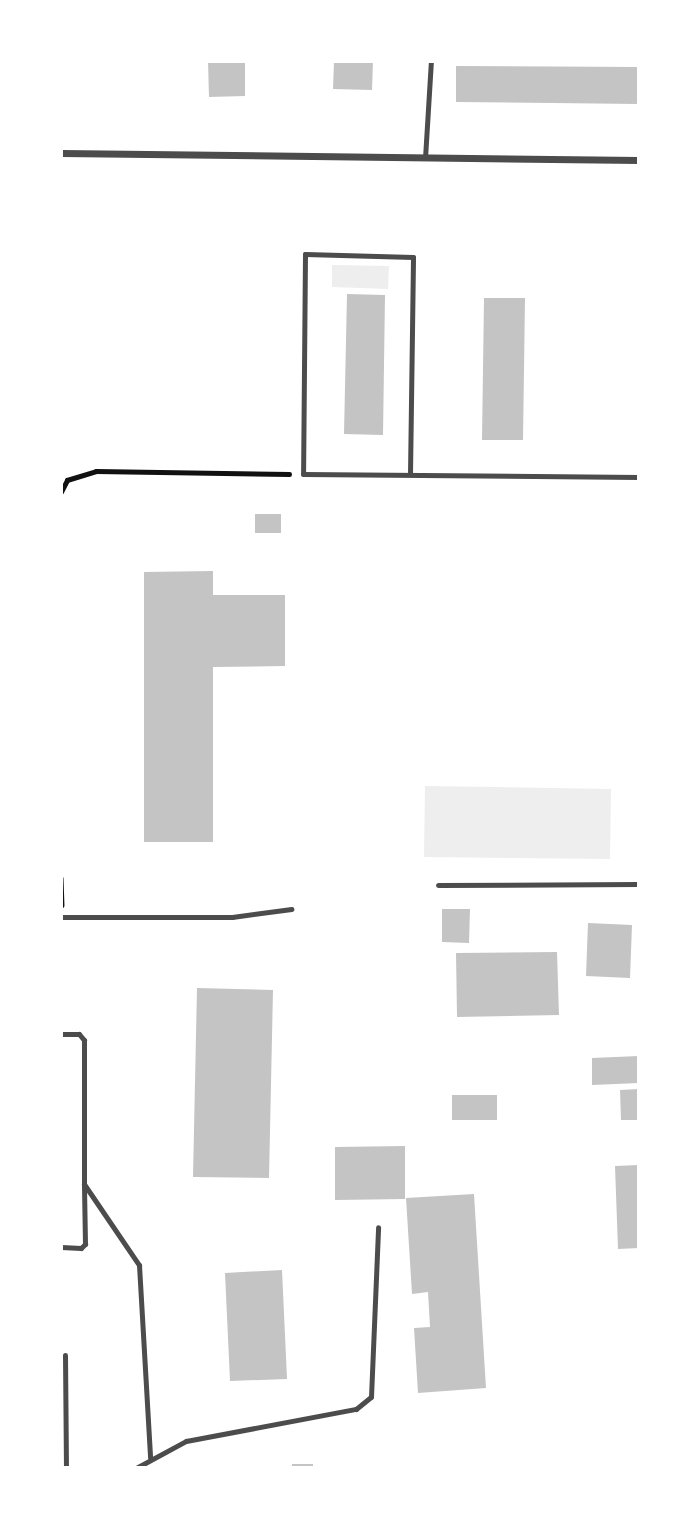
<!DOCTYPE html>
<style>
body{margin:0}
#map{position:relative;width:700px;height:1529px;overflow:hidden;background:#fff;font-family:"Fira Sans Condensed",sans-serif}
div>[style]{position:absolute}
.green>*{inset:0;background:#eee}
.building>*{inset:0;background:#c4c4c4}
.path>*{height:4.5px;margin:-2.25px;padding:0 2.25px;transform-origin:2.25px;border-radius:2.25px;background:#111}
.service>*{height:5px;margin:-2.5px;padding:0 2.5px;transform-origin:2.5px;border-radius:2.5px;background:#4c4c4c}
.minor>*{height:7px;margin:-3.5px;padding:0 3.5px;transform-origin:3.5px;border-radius:3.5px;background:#4c4c4c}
span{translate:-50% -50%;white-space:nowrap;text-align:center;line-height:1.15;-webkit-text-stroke:5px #fff;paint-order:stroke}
.frame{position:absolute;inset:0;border:63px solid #fff;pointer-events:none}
</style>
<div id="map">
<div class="green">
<div style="clip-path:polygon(332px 265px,389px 266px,388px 289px,332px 287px)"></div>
<div style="clip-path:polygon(425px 786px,611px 789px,610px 859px,424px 857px)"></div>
</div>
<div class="building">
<div style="clip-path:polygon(208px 61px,245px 61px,245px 96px,209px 97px)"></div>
<div style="clip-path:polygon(334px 61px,373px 61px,372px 90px,333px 89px)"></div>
<div style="clip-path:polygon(456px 66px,639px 67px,639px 104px,456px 102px)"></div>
<div style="clip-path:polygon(347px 294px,385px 295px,383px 435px,344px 434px)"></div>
<div style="clip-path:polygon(484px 298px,525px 298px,523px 440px,482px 440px)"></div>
<div style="clip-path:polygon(255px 514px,281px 514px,281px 533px,255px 533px)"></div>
<div style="clip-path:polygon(213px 571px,213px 595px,285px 595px,285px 666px,213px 667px,213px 842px,144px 842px,144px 572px)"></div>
<div style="clip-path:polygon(442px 909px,470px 909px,469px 943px,442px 942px)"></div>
<div style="clip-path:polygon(588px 923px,632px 925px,630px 978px,586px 976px)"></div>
<div style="clip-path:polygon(557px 952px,559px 1015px,457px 1017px,456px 953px)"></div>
<div style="clip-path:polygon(197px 988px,273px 990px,269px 1178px,193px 1177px)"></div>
<div style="clip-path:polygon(639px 1056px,639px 1083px,592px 1085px,592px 1058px)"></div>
<div style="clip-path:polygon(639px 1089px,639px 1120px,621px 1120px,620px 1090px)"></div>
<div style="clip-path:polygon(452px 1095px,497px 1095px,497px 1120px,452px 1120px)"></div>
<div style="clip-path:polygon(405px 1146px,405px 1199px,335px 1200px,335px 1147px)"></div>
<div style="clip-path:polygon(639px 1165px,639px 1248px,618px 1249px,615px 1166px)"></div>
<div style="clip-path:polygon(474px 1194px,486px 1388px,418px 1393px,414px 1328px,430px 1327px,428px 1292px,412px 1294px,406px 1198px)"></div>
<div style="clip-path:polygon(282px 1270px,287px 1379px,230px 1381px,225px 1273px)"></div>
<div style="clip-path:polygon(292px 1464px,313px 1464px,313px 1468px,292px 1468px)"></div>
</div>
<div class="path">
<div style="left:61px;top:492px;width:13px;rotate:-63deg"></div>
<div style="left:67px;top:480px;width:30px;rotate:-17deg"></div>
<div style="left:96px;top:471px;width:193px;rotate:0.9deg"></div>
<div style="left:61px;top:878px;width:27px;rotate:88deg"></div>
</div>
<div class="service">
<div style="left:425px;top:158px;width:97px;rotate:-86.5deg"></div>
<div style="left:410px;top:474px;width:217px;rotate:-89.2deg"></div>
<div style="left:413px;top:257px;width:108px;rotate:-178.4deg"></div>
<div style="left:305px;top:254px;width:220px;rotate:90.5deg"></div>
<div style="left:303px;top:474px;width:336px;rotate:0.5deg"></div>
<div style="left:438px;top:885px;width:201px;rotate:-0.3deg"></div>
<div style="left:61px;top:917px;width:171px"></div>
<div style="left:232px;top:917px;width:60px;rotate:-7.7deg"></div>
<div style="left:61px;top:1034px;width:18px"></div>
<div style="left:79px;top:1034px;width:8px;rotate:50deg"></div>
<div style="left:84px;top:1040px;width:144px;rotate:90deg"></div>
<div style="left:84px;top:1184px;width:98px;rotate:55.8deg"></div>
<div style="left:139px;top:1265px;width:193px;rotate:86.7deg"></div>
<div style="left:61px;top:1247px;width:20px;rotate:3deg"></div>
<div style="left:81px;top:1248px;width:6px;rotate:-45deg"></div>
<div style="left:85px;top:1244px;width:60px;rotate:-91deg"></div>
<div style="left:65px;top:1355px;width:113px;rotate:89.5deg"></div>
<div style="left:136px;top:1468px;width:57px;rotate:-28.4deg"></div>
<div style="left:186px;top:1441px;width:173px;rotate:-10.7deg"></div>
<div style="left:356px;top:1409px;width:19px;rotate:-39deg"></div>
<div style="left:371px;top:1397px;width:170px;rotate:-87.6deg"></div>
</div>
<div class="minor">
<div style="left:61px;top:153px;width:578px;rotate:0.69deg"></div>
</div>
<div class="frame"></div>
</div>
